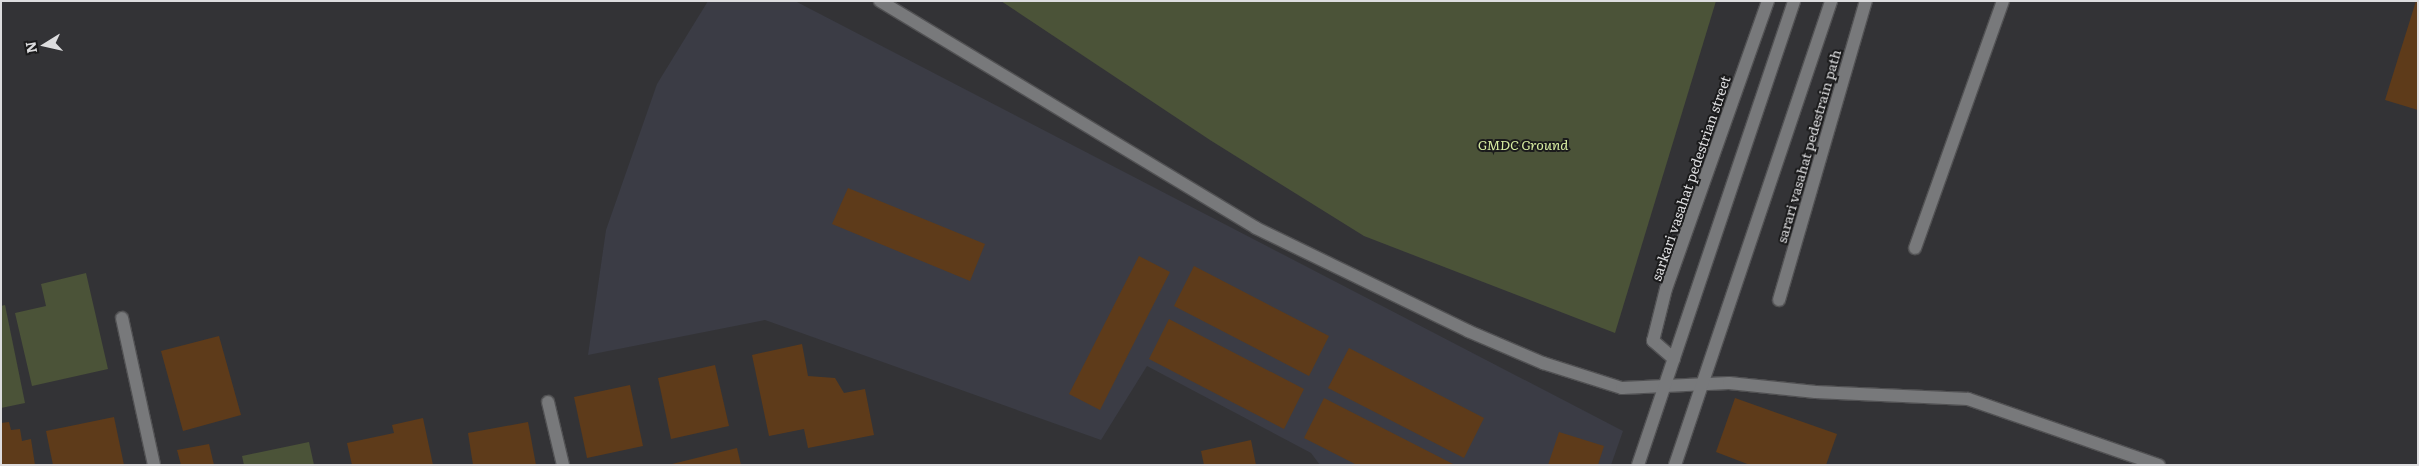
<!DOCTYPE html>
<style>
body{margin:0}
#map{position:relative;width:2419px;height:466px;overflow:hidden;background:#333336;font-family:Literata,serif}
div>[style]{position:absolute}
.built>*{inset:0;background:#3b3c45}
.green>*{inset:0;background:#4b5338}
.building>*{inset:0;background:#5e3b1a}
.roads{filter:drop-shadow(1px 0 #515153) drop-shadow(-1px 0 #515153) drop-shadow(0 1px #515153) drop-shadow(0 -1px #515153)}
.minor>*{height:12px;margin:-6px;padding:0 6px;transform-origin:6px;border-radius:6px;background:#78797b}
span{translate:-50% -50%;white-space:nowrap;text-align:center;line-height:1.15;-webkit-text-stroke:4px #1b1b1c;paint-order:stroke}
.park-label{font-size:14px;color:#d7eca1;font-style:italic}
.street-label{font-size:14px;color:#dddddf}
.frame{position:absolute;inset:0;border:2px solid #dddddf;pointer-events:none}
.north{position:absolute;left:20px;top:20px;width:50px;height:50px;-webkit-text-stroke:4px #1b1b1c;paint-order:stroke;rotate:260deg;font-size:14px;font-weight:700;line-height:20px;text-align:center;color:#dddddf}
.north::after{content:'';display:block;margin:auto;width:18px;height:22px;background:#dddddf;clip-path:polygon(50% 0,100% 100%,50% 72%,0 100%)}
</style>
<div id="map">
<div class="built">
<div style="clip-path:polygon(708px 1px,795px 1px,1623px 431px,1611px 465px,1320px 465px,1311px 453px,1147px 366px,1101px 440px,765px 320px,588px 355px,606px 230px,657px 84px)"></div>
</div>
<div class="green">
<div style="clip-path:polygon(1001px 1px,1716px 1px,1615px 333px,1364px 236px,1210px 140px)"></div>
<div style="clip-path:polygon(86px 273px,108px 369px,32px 386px,15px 313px,46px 306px,41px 284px)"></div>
<div style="clip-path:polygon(5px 305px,25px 403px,1px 408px,1px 306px)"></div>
<div style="clip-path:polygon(309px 442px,314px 465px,244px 465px,242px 456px)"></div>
</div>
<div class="building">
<div style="clip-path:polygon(2416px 1px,2418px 1px,2418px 110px,2385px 100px)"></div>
<div style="clip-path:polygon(848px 188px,985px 244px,970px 281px,832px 224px)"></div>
<div style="clip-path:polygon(1139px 256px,1170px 272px,1100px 410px,1069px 394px)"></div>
<div style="clip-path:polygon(1194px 266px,1329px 336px,1309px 376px,1174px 306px)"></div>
<div style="clip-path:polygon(1169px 319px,1304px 389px,1284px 429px,1149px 359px)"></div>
<div style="clip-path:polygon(219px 336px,241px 415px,183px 431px,161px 351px)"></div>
<div style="clip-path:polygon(802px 344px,808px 376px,835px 378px,844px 393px,865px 389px,874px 435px,808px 448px,804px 429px,769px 436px,752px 355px)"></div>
<div style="clip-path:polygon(1349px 348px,1484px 418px,1464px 458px,1328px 388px)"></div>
<div style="clip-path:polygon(715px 365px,729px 426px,671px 439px,658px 378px)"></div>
<div style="clip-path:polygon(630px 385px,643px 446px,587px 458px,574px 397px)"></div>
<div style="clip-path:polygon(1324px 398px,1455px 465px,1357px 465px,1304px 438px)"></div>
<div style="clip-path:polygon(1735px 398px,1837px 434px,1826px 465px,1750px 465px,1716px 452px)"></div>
<div style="clip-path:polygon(114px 417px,124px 465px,53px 465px,46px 431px)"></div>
<div style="clip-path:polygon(423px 418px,433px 465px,352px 465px,347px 443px,394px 433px,392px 425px)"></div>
<div style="clip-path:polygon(9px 422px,11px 430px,20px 429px,22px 441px,31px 439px,35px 465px,1px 465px,1px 423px)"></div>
<div style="clip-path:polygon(528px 422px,536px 465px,473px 465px,468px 433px)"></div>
<div style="clip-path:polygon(1559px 432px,1604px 446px,1598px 465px,1548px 465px)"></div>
<div style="clip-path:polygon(1251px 440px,1256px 465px,1204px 465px,1201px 451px)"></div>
<div style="clip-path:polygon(209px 444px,214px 465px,181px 465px,177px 450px)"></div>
<div style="clip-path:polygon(737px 448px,741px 465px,672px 465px,672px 464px)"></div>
</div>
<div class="roads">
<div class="minor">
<div style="left:880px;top:1px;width:439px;rotate:31.1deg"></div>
<div style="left:1256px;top:228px;width:236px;rotate:25.9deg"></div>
<div style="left:1468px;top:331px;width:82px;rotate:23.1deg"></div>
<div style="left:1543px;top:363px;width:83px;rotate:17.6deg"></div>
<div style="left:1622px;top:388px;width:107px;rotate:-2.7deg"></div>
<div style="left:1729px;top:383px;width:87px;rotate:5.9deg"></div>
<div style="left:1816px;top:392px;width:152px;rotate:2.6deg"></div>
<div style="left:1968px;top:399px;width:202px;rotate:19.1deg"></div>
<div style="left:1915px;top:248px;width:262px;rotate:-70.4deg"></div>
<div style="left:1779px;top:300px;width:311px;rotate:-73.8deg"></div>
<div style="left:122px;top:318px;width:150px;rotate:77.7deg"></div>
<div style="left:1674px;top:359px;width:28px;rotate:-139deg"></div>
<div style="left:1653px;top:341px;width:54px;rotate:-76deg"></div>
<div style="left:1666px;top:289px;width:306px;rotate:-70.5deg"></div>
<div style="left:548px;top:402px;width:65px;rotate:76.6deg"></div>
<div style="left:1638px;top:465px;width:490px;rotate:-71.4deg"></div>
<div style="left:1675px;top:465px;width:490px;rotate:-71.4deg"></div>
</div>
</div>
<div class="park-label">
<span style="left:1523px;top:144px">GMDC Ground</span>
</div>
<div class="street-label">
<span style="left:1808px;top:146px;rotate:-74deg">sarari vasahat pedestrain path</span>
<span style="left:1690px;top:178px;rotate:-71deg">sarkari vasahat pedestrian street</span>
</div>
<div class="frame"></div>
<div class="north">N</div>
</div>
